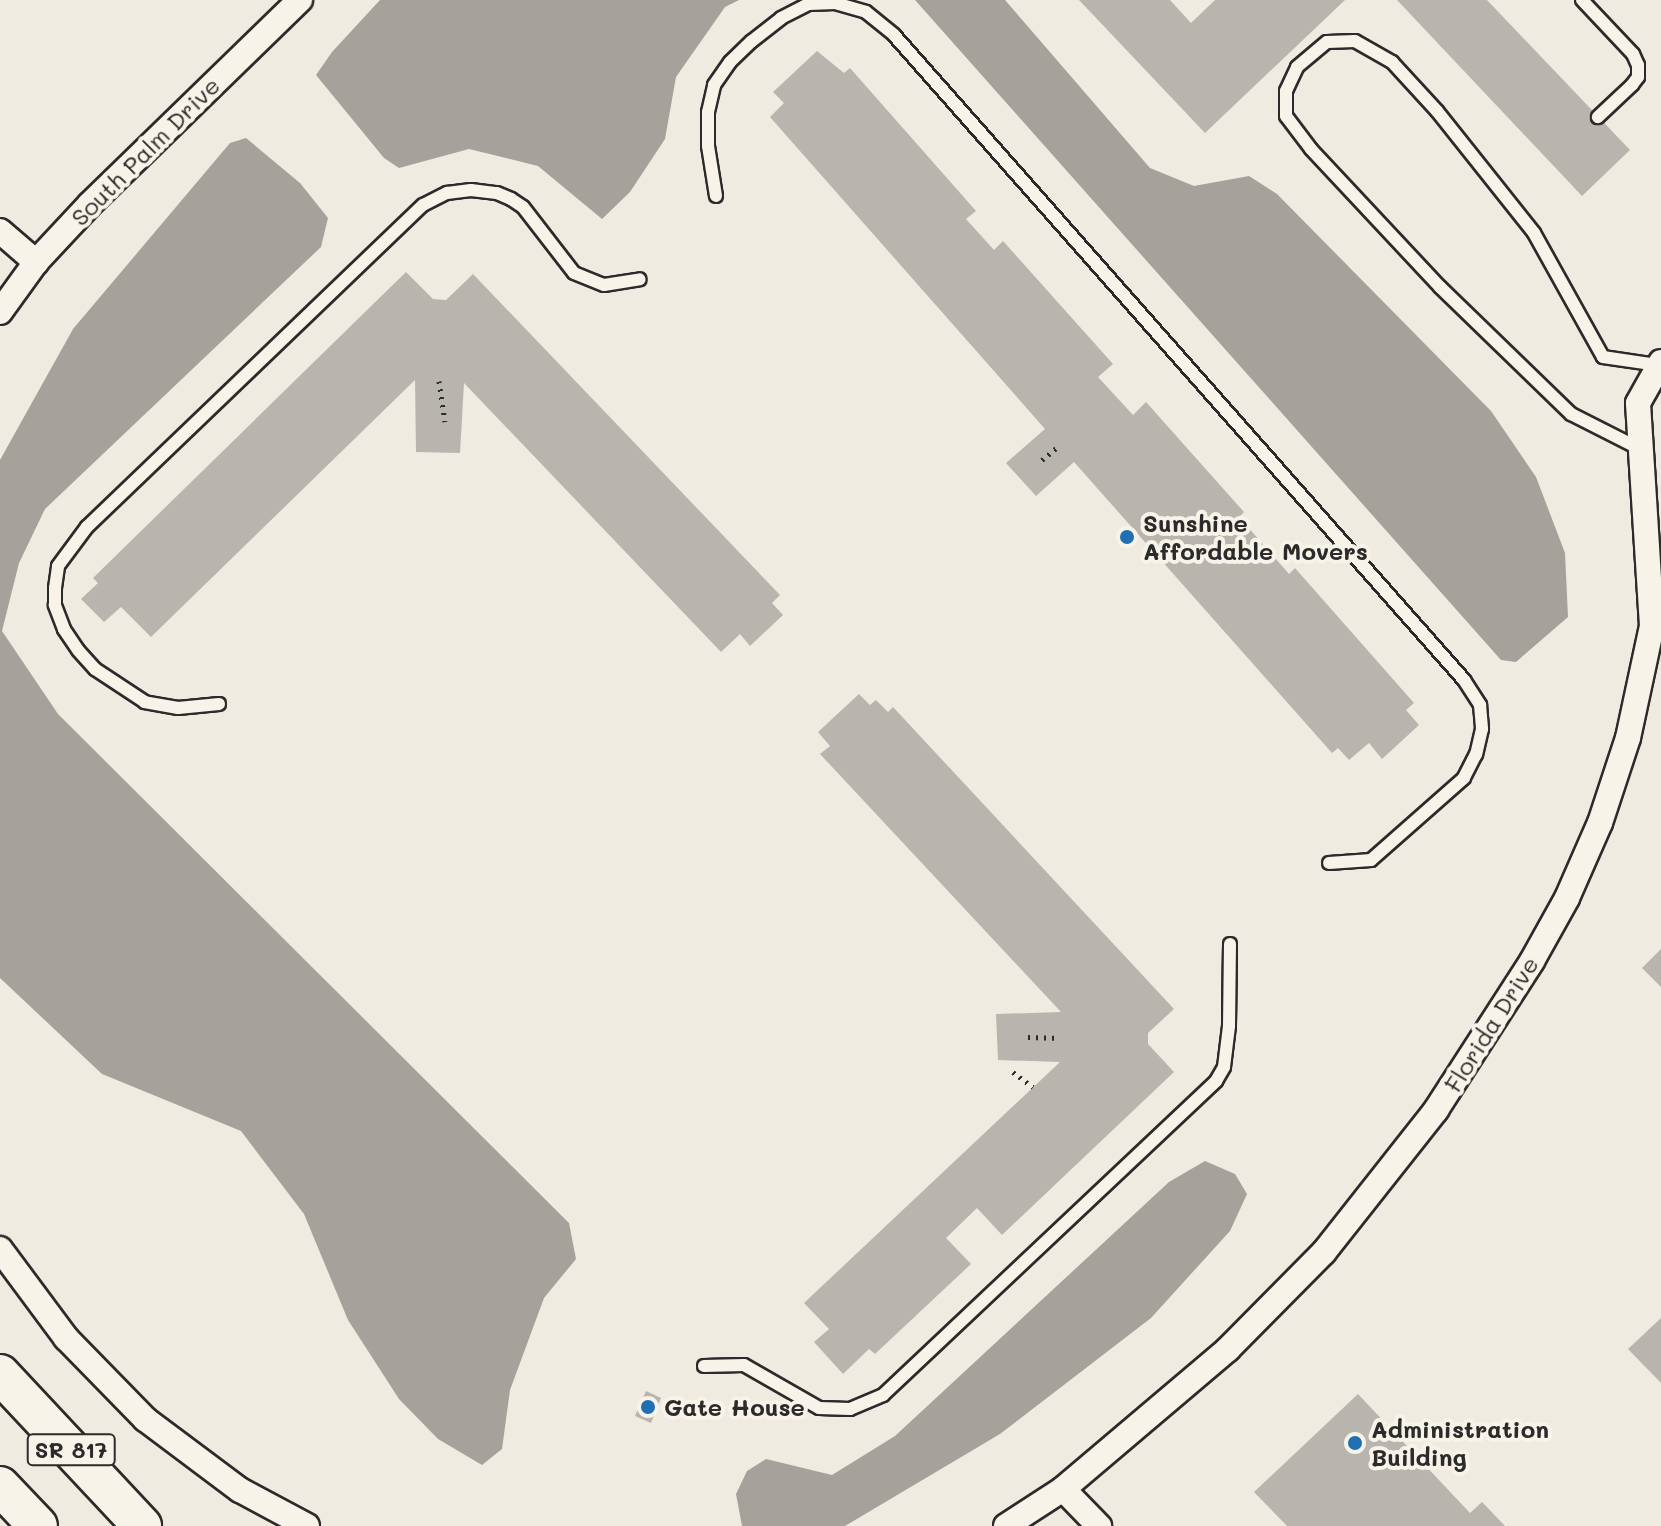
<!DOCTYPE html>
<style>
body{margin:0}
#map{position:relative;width:1661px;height:1526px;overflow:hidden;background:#efebe0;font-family:Mali,sans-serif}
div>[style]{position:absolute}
.water>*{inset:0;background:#a4a29a}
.building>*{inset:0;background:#b8b5ae}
.path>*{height:5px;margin-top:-2.5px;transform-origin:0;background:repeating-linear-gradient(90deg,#2b2b2b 0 2px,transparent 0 8px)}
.roads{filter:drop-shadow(2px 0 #2b2b2b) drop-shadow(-2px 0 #2b2b2b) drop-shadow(0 2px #2b2b2b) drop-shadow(0 -2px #2b2b2b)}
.lane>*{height:12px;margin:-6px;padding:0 6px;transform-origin:6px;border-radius:6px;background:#f7f3e8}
.street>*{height:24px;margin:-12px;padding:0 12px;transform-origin:12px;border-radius:12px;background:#f7f3e8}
.primary>*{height:38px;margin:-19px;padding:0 19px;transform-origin:19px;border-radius:19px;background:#f7f3e8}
.dots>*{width:22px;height:22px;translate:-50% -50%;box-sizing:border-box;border:4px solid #f7f3e8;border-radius:50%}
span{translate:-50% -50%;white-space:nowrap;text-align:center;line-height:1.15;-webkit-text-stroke:8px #f7f3e8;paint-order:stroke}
.shield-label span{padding:2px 6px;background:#f7f3e8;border:2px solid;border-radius:6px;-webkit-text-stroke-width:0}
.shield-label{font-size:22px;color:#2b2b2b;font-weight:700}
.street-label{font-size:24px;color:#2b2b2b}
.poi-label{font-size:24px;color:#2b2b2b;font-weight:700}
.left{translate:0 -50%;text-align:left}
</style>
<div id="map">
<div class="water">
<div style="clip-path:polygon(380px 0,739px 0,725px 7px,676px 77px,665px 139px,630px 192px,602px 219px,538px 166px,469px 149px,399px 168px,384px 158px,316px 75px,332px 52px)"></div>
<div style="clip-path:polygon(915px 0,1005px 0,1150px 168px,1194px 186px,1249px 176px,1277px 194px,1491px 411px,1536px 477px,1565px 553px,1568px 617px,1516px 662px,1501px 660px)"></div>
<div style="clip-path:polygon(246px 138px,300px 183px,328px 218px,321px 247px,45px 509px,19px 563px,2px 631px,58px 714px,569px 1223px,576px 1259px,544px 1298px,510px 1390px,502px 1449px,482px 1465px,438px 1439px,399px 1399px,348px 1320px,304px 1214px,241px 1131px,102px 1074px,0 978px,0 460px,73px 329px,230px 143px)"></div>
<div style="clip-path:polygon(1205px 1161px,1235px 1174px,1247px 1194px,1230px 1231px,1151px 1318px,1000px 1434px,845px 1526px,742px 1526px,736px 1494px,747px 1471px,766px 1459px,832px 1475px,895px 1436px,1169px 1182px)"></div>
</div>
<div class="building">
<div style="clip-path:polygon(1079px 0,1170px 0,1191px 23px,1215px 0,1345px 0,1205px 133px)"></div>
<div style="clip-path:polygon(1397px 0,1487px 0,1630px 150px,1582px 196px)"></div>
<div style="clip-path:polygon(817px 51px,844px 73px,850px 68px,976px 211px,966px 219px,994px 250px,1003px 241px,1113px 364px,1098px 377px,1133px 415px,1146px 402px,1244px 512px,1239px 517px,1289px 574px,1295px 568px,1414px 703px,1406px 710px,1419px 725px,1382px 759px,1369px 743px,1349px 760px,1338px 748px,1332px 753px,1074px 462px,1036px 496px,1006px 463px,1045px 429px,770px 117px,784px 103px,773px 92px)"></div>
<div style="clip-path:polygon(406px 272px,433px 299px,446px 300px,473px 274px,780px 595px,772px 603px,783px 615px,750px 646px,740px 634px,721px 652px,464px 383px,460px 453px,416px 452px,415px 380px,151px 637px,121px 607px,104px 622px,81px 599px,98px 583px,93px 578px)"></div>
<div style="clip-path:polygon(859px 694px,870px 705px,876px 700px,888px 712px,893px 707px,1174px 1009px,1148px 1033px,1148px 1044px,1174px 1072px,1002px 1235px,977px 1208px,946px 1238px,971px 1264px,875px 1354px,869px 1349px,843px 1374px,814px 1342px,829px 1329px,804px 1303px,1060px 1062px,998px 1060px,996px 1014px,1061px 1012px,820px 754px,830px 746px,818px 732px)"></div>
<div style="clip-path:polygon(1661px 949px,1661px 987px,1642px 968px)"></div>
<div style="clip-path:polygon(1661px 1318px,1661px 1383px,1628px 1349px)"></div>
<div style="clip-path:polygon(646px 1391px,661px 1398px,651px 1423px,635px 1416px)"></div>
<div style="clip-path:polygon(1358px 1394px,1470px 1513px,1482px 1502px,1505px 1526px,1287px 1526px,1254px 1492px)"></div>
</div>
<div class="path">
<div style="left:439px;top:381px;width:41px;rotate:81.7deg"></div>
<div style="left:1042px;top:460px;width:23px;rotate:-40deg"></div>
<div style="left:1028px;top:1037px;width:32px;rotate:2deg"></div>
<div style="left:1013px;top:1072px;width:25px;rotate:37deg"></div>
</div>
<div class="roads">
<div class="lane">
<div style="left:1582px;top:0;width:74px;rotate:46.6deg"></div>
<div style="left:1633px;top:54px;width:12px;rotate:66deg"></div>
<div style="left:1638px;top:65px;width:12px;rotate:90deg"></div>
<div style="left:1638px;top:77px;width:10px;rotate:127deg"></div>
<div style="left:1632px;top:85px;width:47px;rotate:136.7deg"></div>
<div style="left:716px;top:196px;width:51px;rotate:-99.1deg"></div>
<div style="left:708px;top:146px;width:34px;rotate:-90deg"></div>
<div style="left:708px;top:112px;width:28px;rotate:-77deg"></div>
<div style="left:714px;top:85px;width:28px;rotate:-55deg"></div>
<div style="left:730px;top:62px;width:30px;rotate:-44deg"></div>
<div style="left:752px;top:41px;width:37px;rotate:-38deg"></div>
<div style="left:781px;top:18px;width:31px;rotate:-27deg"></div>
<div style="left:809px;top:4px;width:26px;rotate:-2deg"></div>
<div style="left:835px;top:3px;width:32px;rotate:16deg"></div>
<div style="left:866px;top:12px;width:36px;rotate:39deg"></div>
<div style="left:894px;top:35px;width:861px;rotate:48.53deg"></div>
<div style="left:1464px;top:680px;width:30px;rotate:57deg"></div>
<div style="left:1480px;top:705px;width:24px;rotate:85deg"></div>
<div style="left:1482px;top:729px;width:26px;rotate:103deg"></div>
<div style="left:1476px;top:754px;width:27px;rotate:117deg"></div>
<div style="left:1464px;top:778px;width:124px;rotate:138.6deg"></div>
<div style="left:1371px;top:860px;width:42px;rotate:175.9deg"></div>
<div style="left:1640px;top:449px;width:77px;rotate:-153.1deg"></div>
<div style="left:1571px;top:414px;width:182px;rotate:-135.9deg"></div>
<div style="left:1440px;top:287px;width:189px;rotate:-133.1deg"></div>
<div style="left:1311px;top:149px;width:41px;rotate:-127.1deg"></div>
<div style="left:1286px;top:116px;width:25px;rotate:-90deg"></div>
<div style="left:1286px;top:91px;width:26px;rotate:-65deg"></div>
<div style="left:1297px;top:67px;width:39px;rotate:-40deg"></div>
<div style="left:1327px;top:42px;width:28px;rotate:-2deg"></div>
<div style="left:1355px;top:41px;width:43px;rotate:29.6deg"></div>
<div style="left:1392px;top:62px;width:67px;rotate:47.4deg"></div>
<div style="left:1437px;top:111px;width:156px;rotate:51.5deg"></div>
<div style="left:1534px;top:233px;width:142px;rotate:60.9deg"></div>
<div style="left:1603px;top:357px;width:56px;rotate:8.3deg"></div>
<div style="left:219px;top:704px;width:41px;rotate:174.4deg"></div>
<div style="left:178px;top:708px;width:34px;rotate:-170deg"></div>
<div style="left:145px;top:702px;width:60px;rotate:-146.6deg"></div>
<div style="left:95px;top:669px;width:25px;rotate:-132deg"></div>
<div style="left:78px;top:650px;width:25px;rotate:-124deg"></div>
<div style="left:64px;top:629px;width:26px;rotate:-111deg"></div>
<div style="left:55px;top:605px;width:17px;rotate:-90deg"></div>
<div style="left:55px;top:588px;width:22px;rotate:-82deg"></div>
<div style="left:58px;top:566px;width:49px;rotate:-53.4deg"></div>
<div style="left:87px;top:527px;width:465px;rotate:-43.8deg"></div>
<div style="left:423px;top:205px;width:27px;rotate:-27deg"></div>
<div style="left:447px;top:193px;width:24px;rotate:-7deg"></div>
<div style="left:471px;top:190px;width:26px;rotate:7deg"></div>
<div style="left:497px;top:193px;width:15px;rotate:23deg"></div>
<div style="left:511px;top:199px;width:14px;rotate:34deg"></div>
<div style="left:523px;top:207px;width:83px;rotate:52.3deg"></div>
<div style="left:574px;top:273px;width:32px;rotate:22deg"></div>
<div style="left:604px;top:285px;width:36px;rotate:-9deg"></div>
<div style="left:704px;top:1366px;width:40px;rotate:-1.4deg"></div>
<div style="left:744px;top:1365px;width:86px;rotate:29.8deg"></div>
<div style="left:819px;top:1408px;width:31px;rotate:2deg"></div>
<div style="left:850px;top:1409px;width:36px;rotate:-23deg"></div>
<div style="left:883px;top:1395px;width:458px;rotate:-43.3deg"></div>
<div style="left:1216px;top:1081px;width:16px;rotate:-60deg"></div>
<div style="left:1224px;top:1067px;width:41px;rotate:-83deg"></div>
<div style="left:1229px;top:1026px;width:82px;rotate:-89.3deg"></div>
</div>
<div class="street">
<div style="left:0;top:231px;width:48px;rotate:40.7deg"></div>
<div style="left:0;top:312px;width:62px;rotate:-54.2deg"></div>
<div style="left:36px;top:262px;width:79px;rotate:-47deg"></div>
<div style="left:90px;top:204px;width:293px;rotate:-44.2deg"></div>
<div style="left:0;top:1249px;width:111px;rotate:53.4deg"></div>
<div style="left:66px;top:1338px;width:113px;rotate:45.7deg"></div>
<div style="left:145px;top:1419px;width:119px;rotate:36.8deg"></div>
<div style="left:240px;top:1490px;width:76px;rotate:28.2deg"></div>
<div style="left:1063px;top:1489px;width:52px;rotate:45.8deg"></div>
<div style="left:1006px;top:1526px;width:68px;rotate:-33deg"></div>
<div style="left:1063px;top:1489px;width:216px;rotate:-40.3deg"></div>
<div style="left:1228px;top:1349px;width:136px;rotate:-45.3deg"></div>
<div style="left:1324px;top:1252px;width:181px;rotate:-51.7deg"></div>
<div style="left:1436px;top:1110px;width:177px;rotate:-57.2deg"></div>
<div style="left:1532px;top:961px;width:72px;rotate:-60.9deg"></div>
<div style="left:1567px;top:898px;width:82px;rotate:-66.3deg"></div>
<div style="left:1600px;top:823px;width:89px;rotate:-71.8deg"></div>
<div style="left:1628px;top:738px;width:115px;rotate:-77.9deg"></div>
<div style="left:1652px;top:626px;width:223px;rotate:-93.6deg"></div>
<div style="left:1638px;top:403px;width:47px;rotate:-60.7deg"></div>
</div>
<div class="primary">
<div style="left:0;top:1374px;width:208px;rotate:46.9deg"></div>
<div style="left:0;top:1486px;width:55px;rotate:46.5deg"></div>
</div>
</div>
<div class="dots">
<div style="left:1127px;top:537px;background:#1f6fb2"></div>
<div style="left:648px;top:1407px;background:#1f6fb2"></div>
<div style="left:1355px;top:1443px;background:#1f6fb2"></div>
</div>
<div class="shield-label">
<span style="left:71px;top:1450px">SR 817</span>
</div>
<div class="street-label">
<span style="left:145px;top:151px;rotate:-45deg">South Palm Drive</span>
<span style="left:1491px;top:1024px;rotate:-58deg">Florida Drive</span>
</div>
<div class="poi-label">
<span class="left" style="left:1143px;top:537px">Sunshine<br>Affordable Movers</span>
<span class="left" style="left:664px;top:1407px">Gate House</span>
<span class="left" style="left:1371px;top:1443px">Administration<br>Building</span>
</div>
</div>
